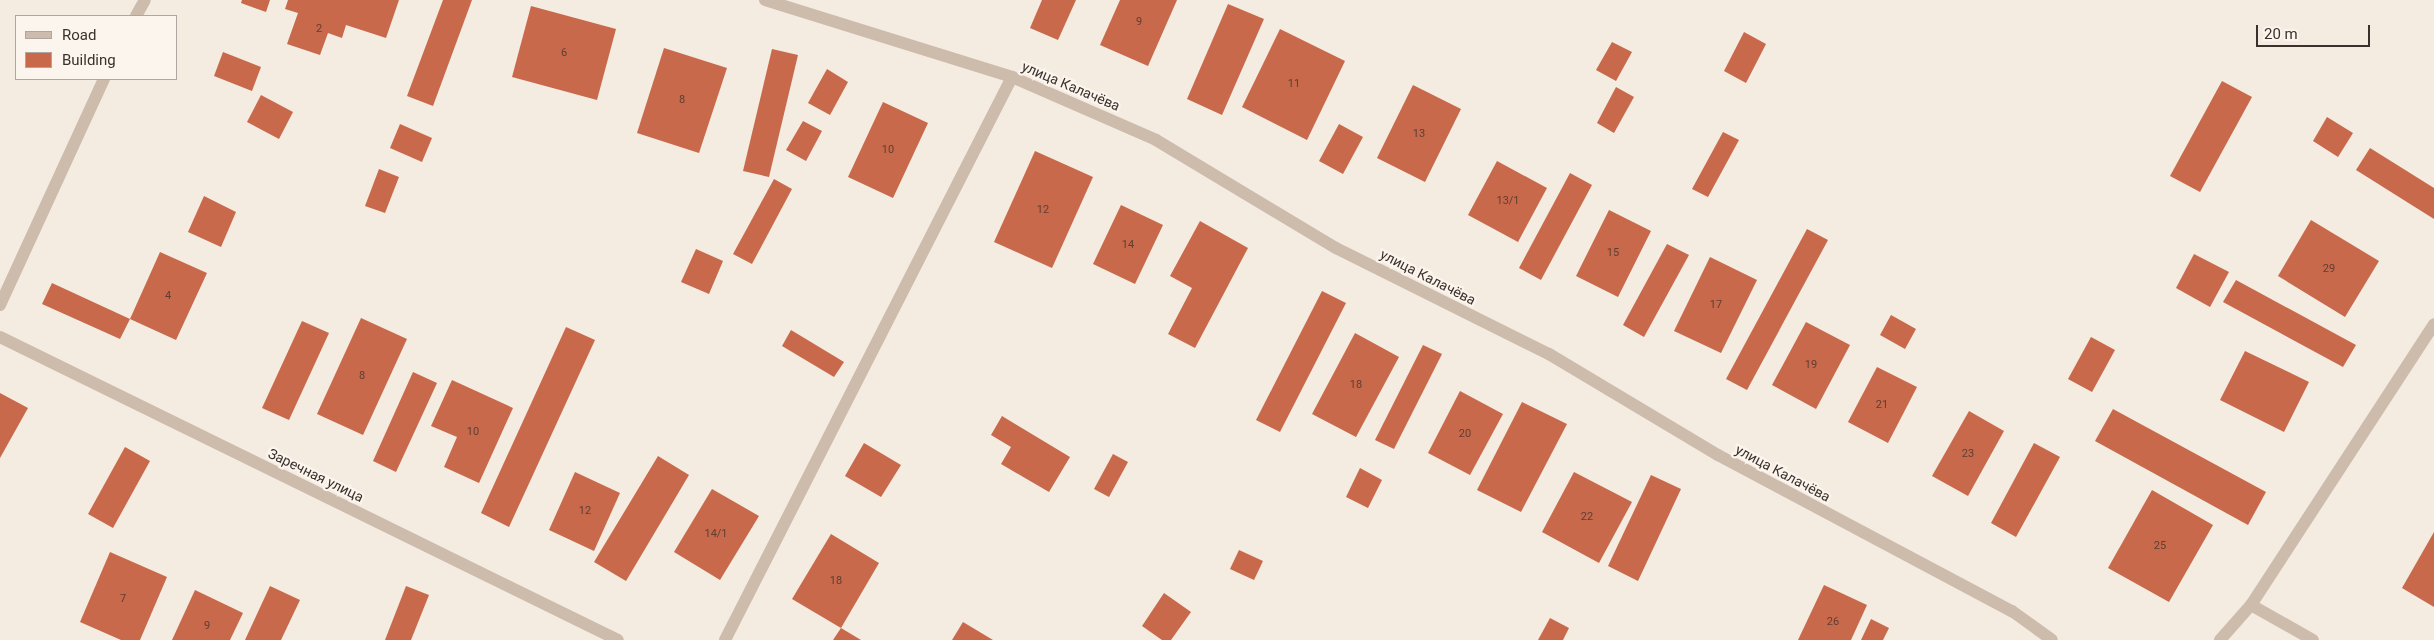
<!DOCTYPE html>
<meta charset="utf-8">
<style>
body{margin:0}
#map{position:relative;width:2434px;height:640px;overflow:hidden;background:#f4ebe1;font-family:Roboto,sans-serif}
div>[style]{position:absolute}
.building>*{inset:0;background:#c8694b}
.service>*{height:12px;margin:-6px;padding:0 6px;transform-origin:6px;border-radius:6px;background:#cdbbac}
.minor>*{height:12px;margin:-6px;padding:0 6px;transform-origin:6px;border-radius:6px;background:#cdbbac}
span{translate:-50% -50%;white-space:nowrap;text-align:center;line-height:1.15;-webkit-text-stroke:4.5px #fbf5ee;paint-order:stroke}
.number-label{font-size:11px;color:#5e3e33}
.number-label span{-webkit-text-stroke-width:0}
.street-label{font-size:14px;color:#3b302b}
.legend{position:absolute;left:15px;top:15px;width:162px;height:65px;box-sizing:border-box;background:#fbf5ee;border:1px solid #aea6a0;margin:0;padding:6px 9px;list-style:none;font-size:15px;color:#3b302b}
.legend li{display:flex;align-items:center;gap:10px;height:25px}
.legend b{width:25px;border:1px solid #aea6a0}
.scale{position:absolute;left:2256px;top:25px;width:114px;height:22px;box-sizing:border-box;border:2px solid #3b302b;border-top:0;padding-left:6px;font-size:15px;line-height:18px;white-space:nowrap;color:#3b302b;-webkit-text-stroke:4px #fbf5ee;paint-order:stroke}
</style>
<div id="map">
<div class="building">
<div style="clip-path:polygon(242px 0,270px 0,266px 12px,241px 3px)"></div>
<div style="clip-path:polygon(288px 0,399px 0,386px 38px,346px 25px,342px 38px,328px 33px,320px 55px,287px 44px,298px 13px,285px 9px)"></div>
<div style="clip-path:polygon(443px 0,472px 0,433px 106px,407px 96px)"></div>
<div style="clip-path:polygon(1042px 0,1076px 0,1058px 40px,1030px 28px)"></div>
<div style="clip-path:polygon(1120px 0,1177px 0,1148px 66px,1100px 45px)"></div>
<div style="clip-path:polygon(1228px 4px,1264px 19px,1222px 115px,1187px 99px)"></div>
<div style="clip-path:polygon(531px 6px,616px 29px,597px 100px,512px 77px)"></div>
<div style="clip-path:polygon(1280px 29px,1345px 61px,1307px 140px,1242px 107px)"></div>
<div style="clip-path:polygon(1744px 32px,1766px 44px,1746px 83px,1724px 71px)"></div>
<div style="clip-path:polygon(1612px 42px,1632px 52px,1616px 81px,1596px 70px)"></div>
<div style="clip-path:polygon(664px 48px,727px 68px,699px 153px,637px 133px)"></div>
<div style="clip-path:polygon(772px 49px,798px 55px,769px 177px,743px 171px)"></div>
<div style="clip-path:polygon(223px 52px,261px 67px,252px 91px,214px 76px)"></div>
<div style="clip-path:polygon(827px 69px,848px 82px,830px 115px,808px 103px)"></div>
<div style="clip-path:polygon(2222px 81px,2252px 97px,2200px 192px,2170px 176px)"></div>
<div style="clip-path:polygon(1413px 85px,1461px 109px,1425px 182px,1377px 158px)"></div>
<div style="clip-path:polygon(1616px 87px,1634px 97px,1614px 133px,1597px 123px)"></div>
<div style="clip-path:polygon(261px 95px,293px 112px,279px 139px,247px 122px)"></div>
<div style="clip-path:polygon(883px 102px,928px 123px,893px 198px,848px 177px)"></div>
<div style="clip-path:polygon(2327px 117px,2353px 133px,2338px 157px,2313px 141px)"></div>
<div style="clip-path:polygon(803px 121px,822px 131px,806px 161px,786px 150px)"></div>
<div style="clip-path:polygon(400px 124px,432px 138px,422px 162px,390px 148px)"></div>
<div style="clip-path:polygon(1339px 124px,1363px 137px,1343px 174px,1319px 161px)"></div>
<div style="clip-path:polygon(1723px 132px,1739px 140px,1708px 197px,1692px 189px)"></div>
<div style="clip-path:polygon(2370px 148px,2434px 188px,2434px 219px,2356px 170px)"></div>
<div style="clip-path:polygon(1035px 151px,1093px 177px,1052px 268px,994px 242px)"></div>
<div style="clip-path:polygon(1497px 161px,1547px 188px,1518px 242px,1468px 215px)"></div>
<div style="clip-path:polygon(379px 169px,399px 177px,385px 213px,365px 206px)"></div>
<div style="clip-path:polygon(1570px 173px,1592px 185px,1541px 280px,1519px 268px)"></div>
<div style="clip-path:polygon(774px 179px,792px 189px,752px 264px,733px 254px)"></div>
<div style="clip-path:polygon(204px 196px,236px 212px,221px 247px,188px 232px)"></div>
<div style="clip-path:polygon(1121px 205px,1163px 225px,1135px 284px,1093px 264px)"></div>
<div style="clip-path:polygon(1609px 210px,1651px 231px,1618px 297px,1576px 276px)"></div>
<div style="clip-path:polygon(2311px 220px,2379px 261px,2345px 317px,2278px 276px)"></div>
<div style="clip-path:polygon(1200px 221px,1248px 248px,1195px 348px,1168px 334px,1192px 288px,1170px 276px)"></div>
<div style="clip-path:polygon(1807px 229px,1828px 240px,1747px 390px,1726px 379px)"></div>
<div style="clip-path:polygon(1667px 244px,1689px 255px,1644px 337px,1623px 325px)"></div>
<div style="clip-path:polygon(696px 249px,723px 261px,709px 294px,681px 282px)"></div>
<div style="clip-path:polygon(160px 252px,207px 273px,176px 340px,130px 319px,120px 339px,42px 304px,52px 283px,130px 319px)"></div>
<div style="clip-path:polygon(2194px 254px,2229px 272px,2210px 307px,2176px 288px)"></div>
<div style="clip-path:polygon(1710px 257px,1757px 280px,1721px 353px,1674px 331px)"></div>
<div style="clip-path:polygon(2236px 280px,2356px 345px,2343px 367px,2223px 302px)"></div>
<div style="clip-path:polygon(1322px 291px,1346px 303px,1280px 432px,1256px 420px)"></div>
<div style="clip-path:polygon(1891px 315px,1916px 329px,1905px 349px,1880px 335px)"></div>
<div style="clip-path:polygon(361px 318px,407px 339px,363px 435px,317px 414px)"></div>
<div style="clip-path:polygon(302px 321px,329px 333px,289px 420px,262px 408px)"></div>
<div style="clip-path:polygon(1806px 322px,1850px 345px,1816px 409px,1772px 385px)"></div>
<div style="clip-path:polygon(566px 327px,595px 340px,509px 527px,481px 513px)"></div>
<div style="clip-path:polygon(791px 330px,844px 362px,834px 377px,782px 346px)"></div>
<div style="clip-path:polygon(1355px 333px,1399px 357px,1356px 437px,1312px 414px)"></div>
<div style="clip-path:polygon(2091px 337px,2115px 350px,2092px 392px,2068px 379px)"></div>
<div style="clip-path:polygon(1423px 345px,1442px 354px,1394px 449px,1375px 440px)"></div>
<div style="clip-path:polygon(2245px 351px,2309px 382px,2284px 432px,2220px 400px)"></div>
<div style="clip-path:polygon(1877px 367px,1917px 387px,1888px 443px,1848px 422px)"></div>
<div style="clip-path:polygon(413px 372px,437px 383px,396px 472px,373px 461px)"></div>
<div style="clip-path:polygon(452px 380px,513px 408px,479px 483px,444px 467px,457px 437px,431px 426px)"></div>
<div style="clip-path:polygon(1460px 391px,1503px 414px,1470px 475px,1428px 453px)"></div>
<div style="clip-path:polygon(0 393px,28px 408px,0 458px)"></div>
<div style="clip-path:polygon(1522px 402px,1567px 424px,1521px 512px,1477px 490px)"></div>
<div style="clip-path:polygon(2113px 409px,2266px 492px,2248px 525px,2095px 441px)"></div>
<div style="clip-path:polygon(1969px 411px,2004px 431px,1968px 496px,1932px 476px)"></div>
<div style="clip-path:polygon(1002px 416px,1070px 457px,1049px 492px,1001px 464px,1011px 447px,991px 435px)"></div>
<div style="clip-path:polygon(864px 443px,901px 465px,881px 497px,845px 476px)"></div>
<div style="clip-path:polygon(2034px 443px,2060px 457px,2016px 537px,1991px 523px)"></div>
<div style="clip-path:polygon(125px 447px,150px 461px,113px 528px,88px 514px)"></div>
<div style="clip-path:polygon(1113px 454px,1128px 462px,1109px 497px,1094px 489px)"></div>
<div style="clip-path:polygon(658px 456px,689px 475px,626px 581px,594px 562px)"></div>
<div style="clip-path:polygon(1360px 468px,1382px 480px,1368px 508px,1346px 497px)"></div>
<div style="clip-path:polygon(575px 472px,620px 493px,594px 551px,549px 530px)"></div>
<div style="clip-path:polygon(1574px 472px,1632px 502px,1599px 563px,1542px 532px)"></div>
<div style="clip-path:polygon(1651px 475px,1681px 489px,1638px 581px,1608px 566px)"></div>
<div style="clip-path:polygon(712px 489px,759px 516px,720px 580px,674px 552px)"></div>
<div style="clip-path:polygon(2152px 490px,2213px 525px,2169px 602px,2108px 568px)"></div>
<div style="clip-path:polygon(2434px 532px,2434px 607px,2402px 588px)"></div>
<div style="clip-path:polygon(831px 534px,879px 563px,841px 628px,792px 599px)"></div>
<div style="clip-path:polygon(1239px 550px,1263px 561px,1254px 580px,1230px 569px)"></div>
<div style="clip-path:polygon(110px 552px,167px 577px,140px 640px,121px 640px,80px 622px)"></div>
<div style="clip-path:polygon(1824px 585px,1867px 605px,1851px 640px,1798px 640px)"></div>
<div style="clip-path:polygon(270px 586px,300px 600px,281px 640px,245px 640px)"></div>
<div style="clip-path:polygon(406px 586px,429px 595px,411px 640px,385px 640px)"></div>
<div style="clip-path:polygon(195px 590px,243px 613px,230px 640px,172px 640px)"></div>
<div style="clip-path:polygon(1164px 593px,1191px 612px,1171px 640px,1162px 640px,1142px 626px)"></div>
<div style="clip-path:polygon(1550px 618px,1569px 628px,1563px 640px,1538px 640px)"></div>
<div style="clip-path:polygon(1871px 619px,1889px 628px,1883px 640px,1861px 640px)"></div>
<div style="clip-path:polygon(963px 622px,993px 640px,952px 640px)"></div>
<div style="clip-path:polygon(841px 628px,861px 640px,833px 640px)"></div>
</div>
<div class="service">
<div style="left:725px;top:640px;width:632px;rotate:-62.99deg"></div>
</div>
<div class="minor">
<div style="left:765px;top:0;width:259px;rotate:17.3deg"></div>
<div style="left:1012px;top:77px;width:157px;rotate:23.6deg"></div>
<div style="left:1156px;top:140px;width:210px;rotate:31deg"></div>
<div style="left:1336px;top:248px;width:238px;rotate:26.5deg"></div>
<div style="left:1549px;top:354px;width:197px;rotate:30.9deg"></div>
<div style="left:1718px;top:455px;width:333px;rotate:28deg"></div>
<div style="left:2012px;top:611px;width:49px;rotate:35.9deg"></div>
<div style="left:136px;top:16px;width:18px;rotate:-61deg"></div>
<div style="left:0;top:305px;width:249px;rotate:-65.3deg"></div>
<div style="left:0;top:337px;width:688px;rotate:26.12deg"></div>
<div style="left:2251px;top:605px;width:71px;rotate:29.4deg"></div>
<div style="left:2220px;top:640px;width:47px;rotate:-48.5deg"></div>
<div style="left:2251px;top:605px;width:335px;rotate:-56.9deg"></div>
</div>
<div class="number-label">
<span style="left:1139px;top:22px">9</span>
<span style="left:319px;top:29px">2</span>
<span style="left:564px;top:53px">6</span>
<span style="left:1294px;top:84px">11</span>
<span style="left:682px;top:100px">8</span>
<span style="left:1419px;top:134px">13</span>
<span style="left:888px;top:150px">10</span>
<span style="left:1508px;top:201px">13/1</span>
<span style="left:1043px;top:210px">12</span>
<span style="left:1128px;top:245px">14</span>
<span style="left:1613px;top:253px">15</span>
<span style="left:2329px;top:269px">29</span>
<span style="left:168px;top:296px">4</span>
<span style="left:1716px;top:305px">17</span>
<span style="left:1811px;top:365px">19</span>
<span style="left:362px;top:376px">8</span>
<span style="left:1356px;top:385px">18</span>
<span style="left:1882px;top:405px">21</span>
<span style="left:473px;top:432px">10</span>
<span style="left:1465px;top:434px">20</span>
<span style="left:1968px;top:454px">23</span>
<span style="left:585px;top:511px">12</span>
<span style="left:1587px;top:517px">22</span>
<span style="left:716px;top:534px">14/1</span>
<span style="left:2160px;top:546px">25</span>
<span style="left:836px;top:581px">18</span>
<span style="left:123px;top:599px">7</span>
<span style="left:1833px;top:622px">26</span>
<span style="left:207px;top:626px">9</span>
</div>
<div class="street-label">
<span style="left:1071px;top:86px;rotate:23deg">улица Калачёва</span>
<span style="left:1428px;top:277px;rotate:27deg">улица Калачёва</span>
<span style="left:1783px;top:473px;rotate:28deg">улица Калачёва</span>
<span style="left:316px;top:475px;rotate:26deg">Заречная улица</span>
</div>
<ul class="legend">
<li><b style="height:6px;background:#cdbbac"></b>Road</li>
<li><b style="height:14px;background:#c8694b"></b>Building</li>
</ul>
<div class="scale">20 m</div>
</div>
